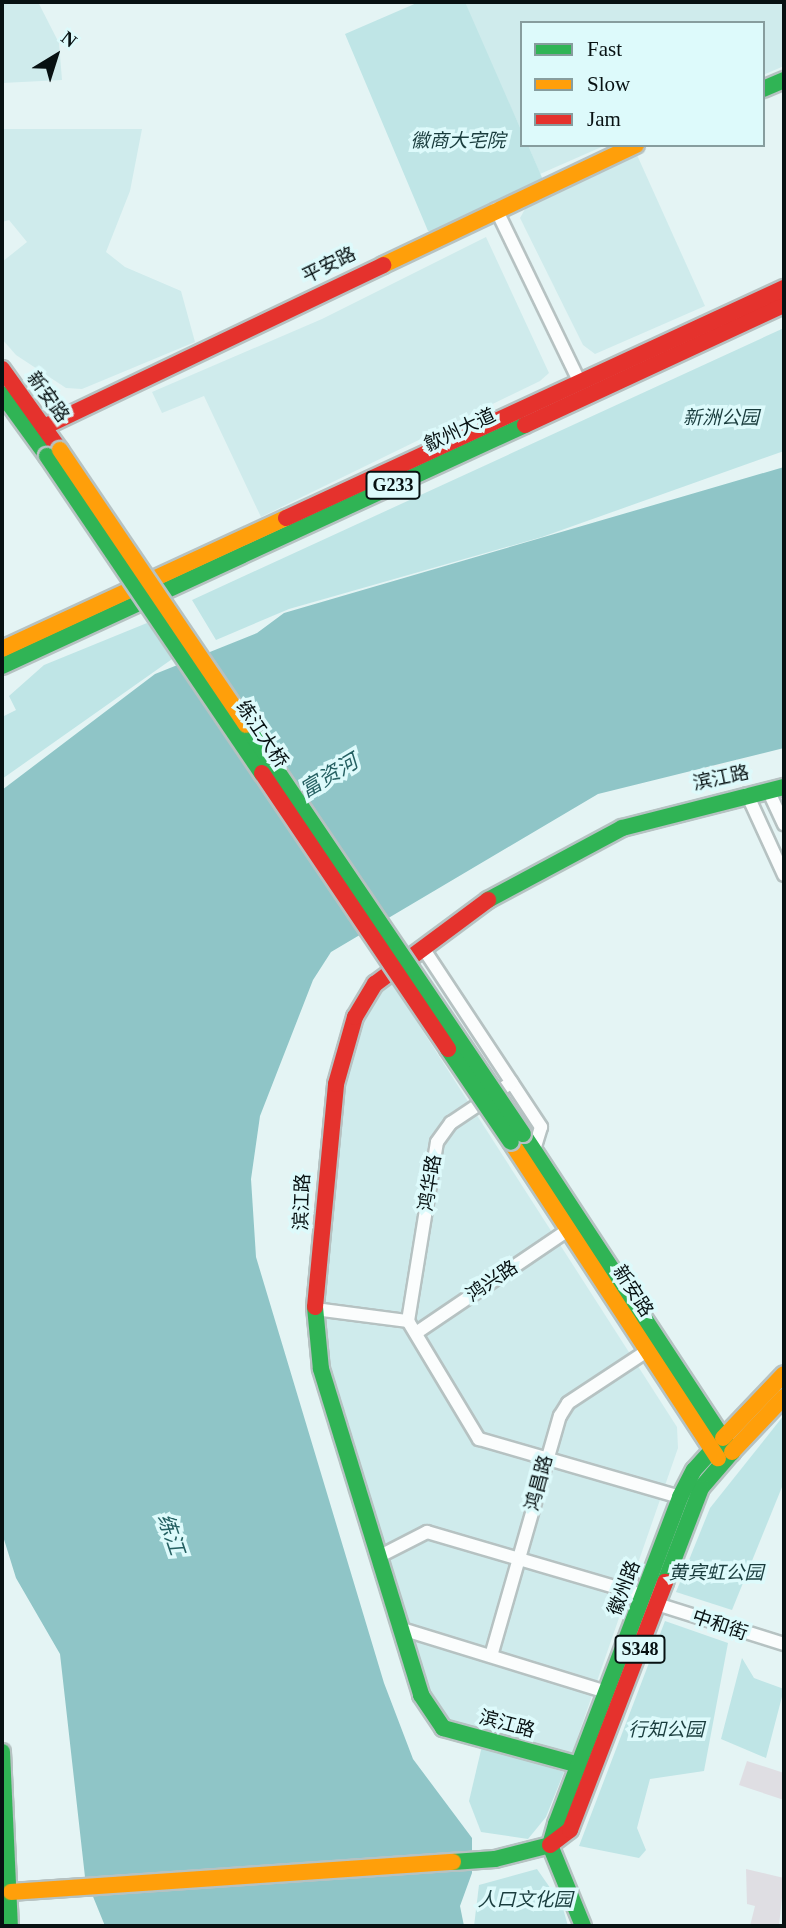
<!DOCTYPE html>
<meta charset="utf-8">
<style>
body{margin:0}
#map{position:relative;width:786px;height:1928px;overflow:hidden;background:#e4f4f4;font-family:"Times New Roman","Noto Sans SC",serif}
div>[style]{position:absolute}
.built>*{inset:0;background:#cfebec}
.green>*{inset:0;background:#bfe5e6}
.water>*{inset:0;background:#8fc5c7}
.building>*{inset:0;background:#dfdee3}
.roads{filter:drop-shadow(2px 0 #b6c2c2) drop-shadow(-2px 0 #b6c2c2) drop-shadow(0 2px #b6c2c2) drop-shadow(0 -2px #b6c2c2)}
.street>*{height:12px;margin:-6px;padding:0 6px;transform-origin:6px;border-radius:6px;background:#fbfdfd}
.fast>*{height:16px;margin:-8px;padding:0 8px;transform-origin:8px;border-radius:8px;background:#30b455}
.slow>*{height:16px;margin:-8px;padding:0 8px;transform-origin:8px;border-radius:8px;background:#ff9f0a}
.jam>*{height:16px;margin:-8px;padding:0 8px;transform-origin:8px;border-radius:8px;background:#e5322d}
.bridges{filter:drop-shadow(2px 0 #b6c2c2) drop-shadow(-2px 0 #b6c2c2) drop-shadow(0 2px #b6c2c2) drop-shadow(0 -2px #b6c2c2)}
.fast-bridge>*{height:16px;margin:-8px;padding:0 8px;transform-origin:8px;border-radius:8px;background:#30b455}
.slow-bridge>*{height:16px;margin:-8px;padding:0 8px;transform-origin:8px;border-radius:8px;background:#ff9f0a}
.jam-bridge>*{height:16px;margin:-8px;padding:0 8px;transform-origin:8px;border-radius:8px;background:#e5322d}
span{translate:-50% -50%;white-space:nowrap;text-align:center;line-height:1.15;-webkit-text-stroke:7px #ddfafb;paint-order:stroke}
.shield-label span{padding:2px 5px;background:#ddfafb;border:2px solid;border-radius:5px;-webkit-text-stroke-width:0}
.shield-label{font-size:18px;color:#071112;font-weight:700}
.park-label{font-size:19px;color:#193c3d;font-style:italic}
.street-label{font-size:19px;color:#071112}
.water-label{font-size:21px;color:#256062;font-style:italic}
.frame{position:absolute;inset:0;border:4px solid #071112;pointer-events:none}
.legend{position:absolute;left:520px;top:21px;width:245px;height:126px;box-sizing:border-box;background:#ddfafb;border:2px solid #879d9e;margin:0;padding:9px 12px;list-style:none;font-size:21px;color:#071112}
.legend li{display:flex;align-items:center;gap:14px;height:35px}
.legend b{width:35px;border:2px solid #879d9e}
.north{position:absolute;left:21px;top:21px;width:70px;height:70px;-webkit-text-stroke:5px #ddfafb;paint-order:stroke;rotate:38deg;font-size:19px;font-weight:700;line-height:28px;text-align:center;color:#071112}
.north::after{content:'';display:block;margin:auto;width:24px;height:32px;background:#071112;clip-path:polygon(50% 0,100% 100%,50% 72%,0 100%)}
</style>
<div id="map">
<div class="built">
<div style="clip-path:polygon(2px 2px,38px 2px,59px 43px,62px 80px,2px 83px)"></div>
<div style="clip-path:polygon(463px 2px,784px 2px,784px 66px,763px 75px,763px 23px,522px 23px,522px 132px)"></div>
<div style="clip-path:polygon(2px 129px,142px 129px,130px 191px,106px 252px,125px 267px,181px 291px,195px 342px,82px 389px,66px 388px,16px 355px,2px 339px,2px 262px,27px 242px,9px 220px,2px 222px)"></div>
<div style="clip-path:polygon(528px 145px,606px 145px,540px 174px)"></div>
<div style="clip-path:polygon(637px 155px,705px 306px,595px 354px,583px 345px,520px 218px,525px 209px)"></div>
<div style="clip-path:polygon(486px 237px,549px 373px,540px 381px,261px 517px,204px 396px,162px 413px,152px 392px,322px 319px)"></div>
<div style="clip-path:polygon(392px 983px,677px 1427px,678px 1448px,570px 1759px,436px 1720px,324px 1362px,318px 1303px,349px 1055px,367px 1000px)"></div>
</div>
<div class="green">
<div style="clip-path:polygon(419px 2px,465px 2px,522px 132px,522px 145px,528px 145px,543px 180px,436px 231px,428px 231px,345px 34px)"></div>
<div style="clip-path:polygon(784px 328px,784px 451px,542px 537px,289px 609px,216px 640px,192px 600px)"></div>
<div style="clip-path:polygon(147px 623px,175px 657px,2px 779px,2px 717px,16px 710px,9px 696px,44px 665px)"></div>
<div style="clip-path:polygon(784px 1415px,784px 1482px,732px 1610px,676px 1592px,710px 1508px)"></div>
<div style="clip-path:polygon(665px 1621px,728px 1643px,704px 1771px,650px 1779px,637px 1828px,646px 1850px,639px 1858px,579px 1846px)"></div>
<div style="clip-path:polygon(742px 1658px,754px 1678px,784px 1689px,766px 1758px,721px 1739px)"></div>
<div style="clip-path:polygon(482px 1746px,564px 1772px,546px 1817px,528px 1839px,481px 1832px,469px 1801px)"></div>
<div style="clip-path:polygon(537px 1869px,562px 1905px,568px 1926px,474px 1926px,479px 1885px)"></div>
</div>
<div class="water">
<div style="clip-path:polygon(784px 467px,784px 748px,598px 794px,331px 952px,313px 980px,260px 1116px,251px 1179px,256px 1257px,384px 1683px,413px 1759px,472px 1838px,472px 1873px,460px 1906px,464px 1926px,105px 1926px,85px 1877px,60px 1654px,16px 1578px,2px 1533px,2px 790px,155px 674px,257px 633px,284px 613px)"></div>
</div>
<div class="building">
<div style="clip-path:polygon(747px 1761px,784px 1773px,784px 1800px,739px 1785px)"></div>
<div style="clip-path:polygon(746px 1869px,784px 1878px,779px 1926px,750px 1926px,755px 1906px,747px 1904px)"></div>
</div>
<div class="roads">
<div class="street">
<div style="left:496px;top:209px;width:191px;rotate:64.2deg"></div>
<div style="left:768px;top:790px;width:38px;rotate:65deg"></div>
<div style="left:747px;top:794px;width:89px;rotate:65.4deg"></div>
<div style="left:425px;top:951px;width:211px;rotate:56.6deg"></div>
<div style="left:541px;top:1127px;width:24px;rotate:107deg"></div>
<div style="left:315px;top:1309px;width:94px;rotate:7.4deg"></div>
<div style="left:408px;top:1321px;width:138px;rotate:59deg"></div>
<div style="left:479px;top:1439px;width:209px;rotate:16.1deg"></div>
<div style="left:408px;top:1321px;width:181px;rotate:-80.8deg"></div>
<div style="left:437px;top:1142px;width:24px;rotate:-54deg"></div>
<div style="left:451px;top:1123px;width:73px;rotate:-33.9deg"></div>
<div style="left:416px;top:1333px;width:184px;rotate:-34.1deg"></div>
<div style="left:380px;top:1556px;width:53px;rotate:-27.1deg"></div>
<div style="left:427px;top:1532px;width:225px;rotate:16.3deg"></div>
<div style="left:657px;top:1604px;width:133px;rotate:17.5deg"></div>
<div style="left:402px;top:1629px;width:214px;rotate:17.1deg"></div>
<div style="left:491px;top:1656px;width:250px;rotate:-74deg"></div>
<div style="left:560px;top:1416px;width:15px;rotate:-58deg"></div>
<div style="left:568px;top:1403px;width:95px;rotate:-33.4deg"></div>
</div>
<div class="fast">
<div style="left:763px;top:89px;width:23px;rotate:-23deg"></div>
<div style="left:2px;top:394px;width:77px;rotate:54deg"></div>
<div style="left:2px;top:666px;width:576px;rotate:-24.74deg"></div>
<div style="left:488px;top:900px;width:152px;rotate:-28.2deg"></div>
<div style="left:622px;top:828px;width:167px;rotate:-14.2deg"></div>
<div style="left:523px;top:1134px;width:381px;rotate:56.7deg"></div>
<div style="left:732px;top:1452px;width:48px;rotate:130.7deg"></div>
<div style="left:701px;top:1488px;width:101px;rotate:111deg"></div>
<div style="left:315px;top:1307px;width:62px;rotate:84.5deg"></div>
<div style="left:321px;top:1369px;width:341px;rotate:72.9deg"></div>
<div style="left:421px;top:1695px;width:40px;rotate:56deg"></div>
<div style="left:443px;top:1728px;width:141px;rotate:15.2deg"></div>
<div style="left:2px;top:1752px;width:174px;rotate:87.4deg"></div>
<div style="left:453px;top:1862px;width:42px;rotate:-4.1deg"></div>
<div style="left:495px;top:1859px;width:57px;rotate:-14.3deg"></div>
<div style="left:583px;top:1926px;width:87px;rotate:-112.2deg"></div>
<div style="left:550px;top:1845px;width:22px;rotate:-74deg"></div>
<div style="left:556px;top:1824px;width:350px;rotate:-69.2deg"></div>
<div style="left:680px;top:1497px;width:30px;rotate:-63deg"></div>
<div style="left:694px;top:1470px;width:43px;rotate:-47.8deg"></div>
</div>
<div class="slow">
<div style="left:383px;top:265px;width:280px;rotate:-25.4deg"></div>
<div style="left:2px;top:649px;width:313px;rotate:-24.8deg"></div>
<div style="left:511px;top:1142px;width:378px;rotate:56.8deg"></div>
<div style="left:723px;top:1438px;width:88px;rotate:-46.4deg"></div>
<div style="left:732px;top:1452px;width:76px;rotate:-46.6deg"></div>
<div style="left:11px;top:1892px;width:443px;rotate:-3.9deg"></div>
</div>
<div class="jam">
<div style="left:2px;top:369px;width:100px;rotate:54.4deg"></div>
<div style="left:525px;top:425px;width:285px;rotate:-24.9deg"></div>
<div style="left:44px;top:427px;width:376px;rotate:-25.5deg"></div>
<div style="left:286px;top:518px;width:549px;rotate:-24.79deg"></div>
<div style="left:315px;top:1307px;width:224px;rotate:-84.6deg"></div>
<div style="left:336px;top:1084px;width:70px;rotate:-74.2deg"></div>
<div style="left:355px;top:1017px;width:39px;rotate:-59deg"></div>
<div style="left:375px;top:984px;width:141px;rotate:-36.6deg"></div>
<div style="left:550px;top:1845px;width:25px;rotate:-37deg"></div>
<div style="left:570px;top:1830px;width:266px;rotate:-69deg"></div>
</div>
</div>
<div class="bridges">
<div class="fast-bridge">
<div style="left:47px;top:456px;width:383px;rotate:55.9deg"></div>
<div style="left:246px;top:725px;width:494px;rotate:55.9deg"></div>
<div style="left:448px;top:1049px;width:112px;rotate:55.9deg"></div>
</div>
<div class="slow-bridge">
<div style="left:60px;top:450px;width:332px;rotate:55.9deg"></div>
</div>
<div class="jam-bridge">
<div style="left:262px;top:773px;width:333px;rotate:56deg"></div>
</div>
</div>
<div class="shield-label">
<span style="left:393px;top:485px">G233</span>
<span style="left:640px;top:1649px">S348</span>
</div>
<div class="park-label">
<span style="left:458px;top:141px">徽商大宅院</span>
<span style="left:721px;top:418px">新洲公园</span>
<span style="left:716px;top:1573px">黄宾虹公园</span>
<span style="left:666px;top:1730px">行知公园</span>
<span style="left:525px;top:1900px">人口文化园</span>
</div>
<div class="street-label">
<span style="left:329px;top:265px;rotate:-26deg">平安路</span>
<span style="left:48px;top:397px;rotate:54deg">新安路</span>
<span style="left:460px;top:430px;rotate:-25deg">歙州大道</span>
<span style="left:262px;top:734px;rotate:56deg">练江大桥</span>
<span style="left:721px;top:778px;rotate:-12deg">滨江路</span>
<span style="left:430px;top:1183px;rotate:-81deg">鸿华路</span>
<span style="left:302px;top:1202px;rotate:-88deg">滨江路</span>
<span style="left:492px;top:1281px;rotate:-34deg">鸿兴路</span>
<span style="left:633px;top:1291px;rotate:57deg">新安路</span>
<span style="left:539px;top:1483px;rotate:-75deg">鸿昌路</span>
<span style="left:624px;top:1588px;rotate:-69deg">徽州路</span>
<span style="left:720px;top:1625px;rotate:19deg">中和街</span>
<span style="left:507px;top:1724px;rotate:15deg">滨江路</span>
</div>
<div class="water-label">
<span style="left:329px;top:776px;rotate:-31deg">富资河</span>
<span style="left:171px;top:1534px;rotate:71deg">练江</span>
</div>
<div class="frame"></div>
<ul class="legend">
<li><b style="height:9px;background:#30b455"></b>Fast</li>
<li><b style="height:9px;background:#ff9f0a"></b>Slow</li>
<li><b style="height:9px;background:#e5322d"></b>Jam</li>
</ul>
<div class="north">N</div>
</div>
